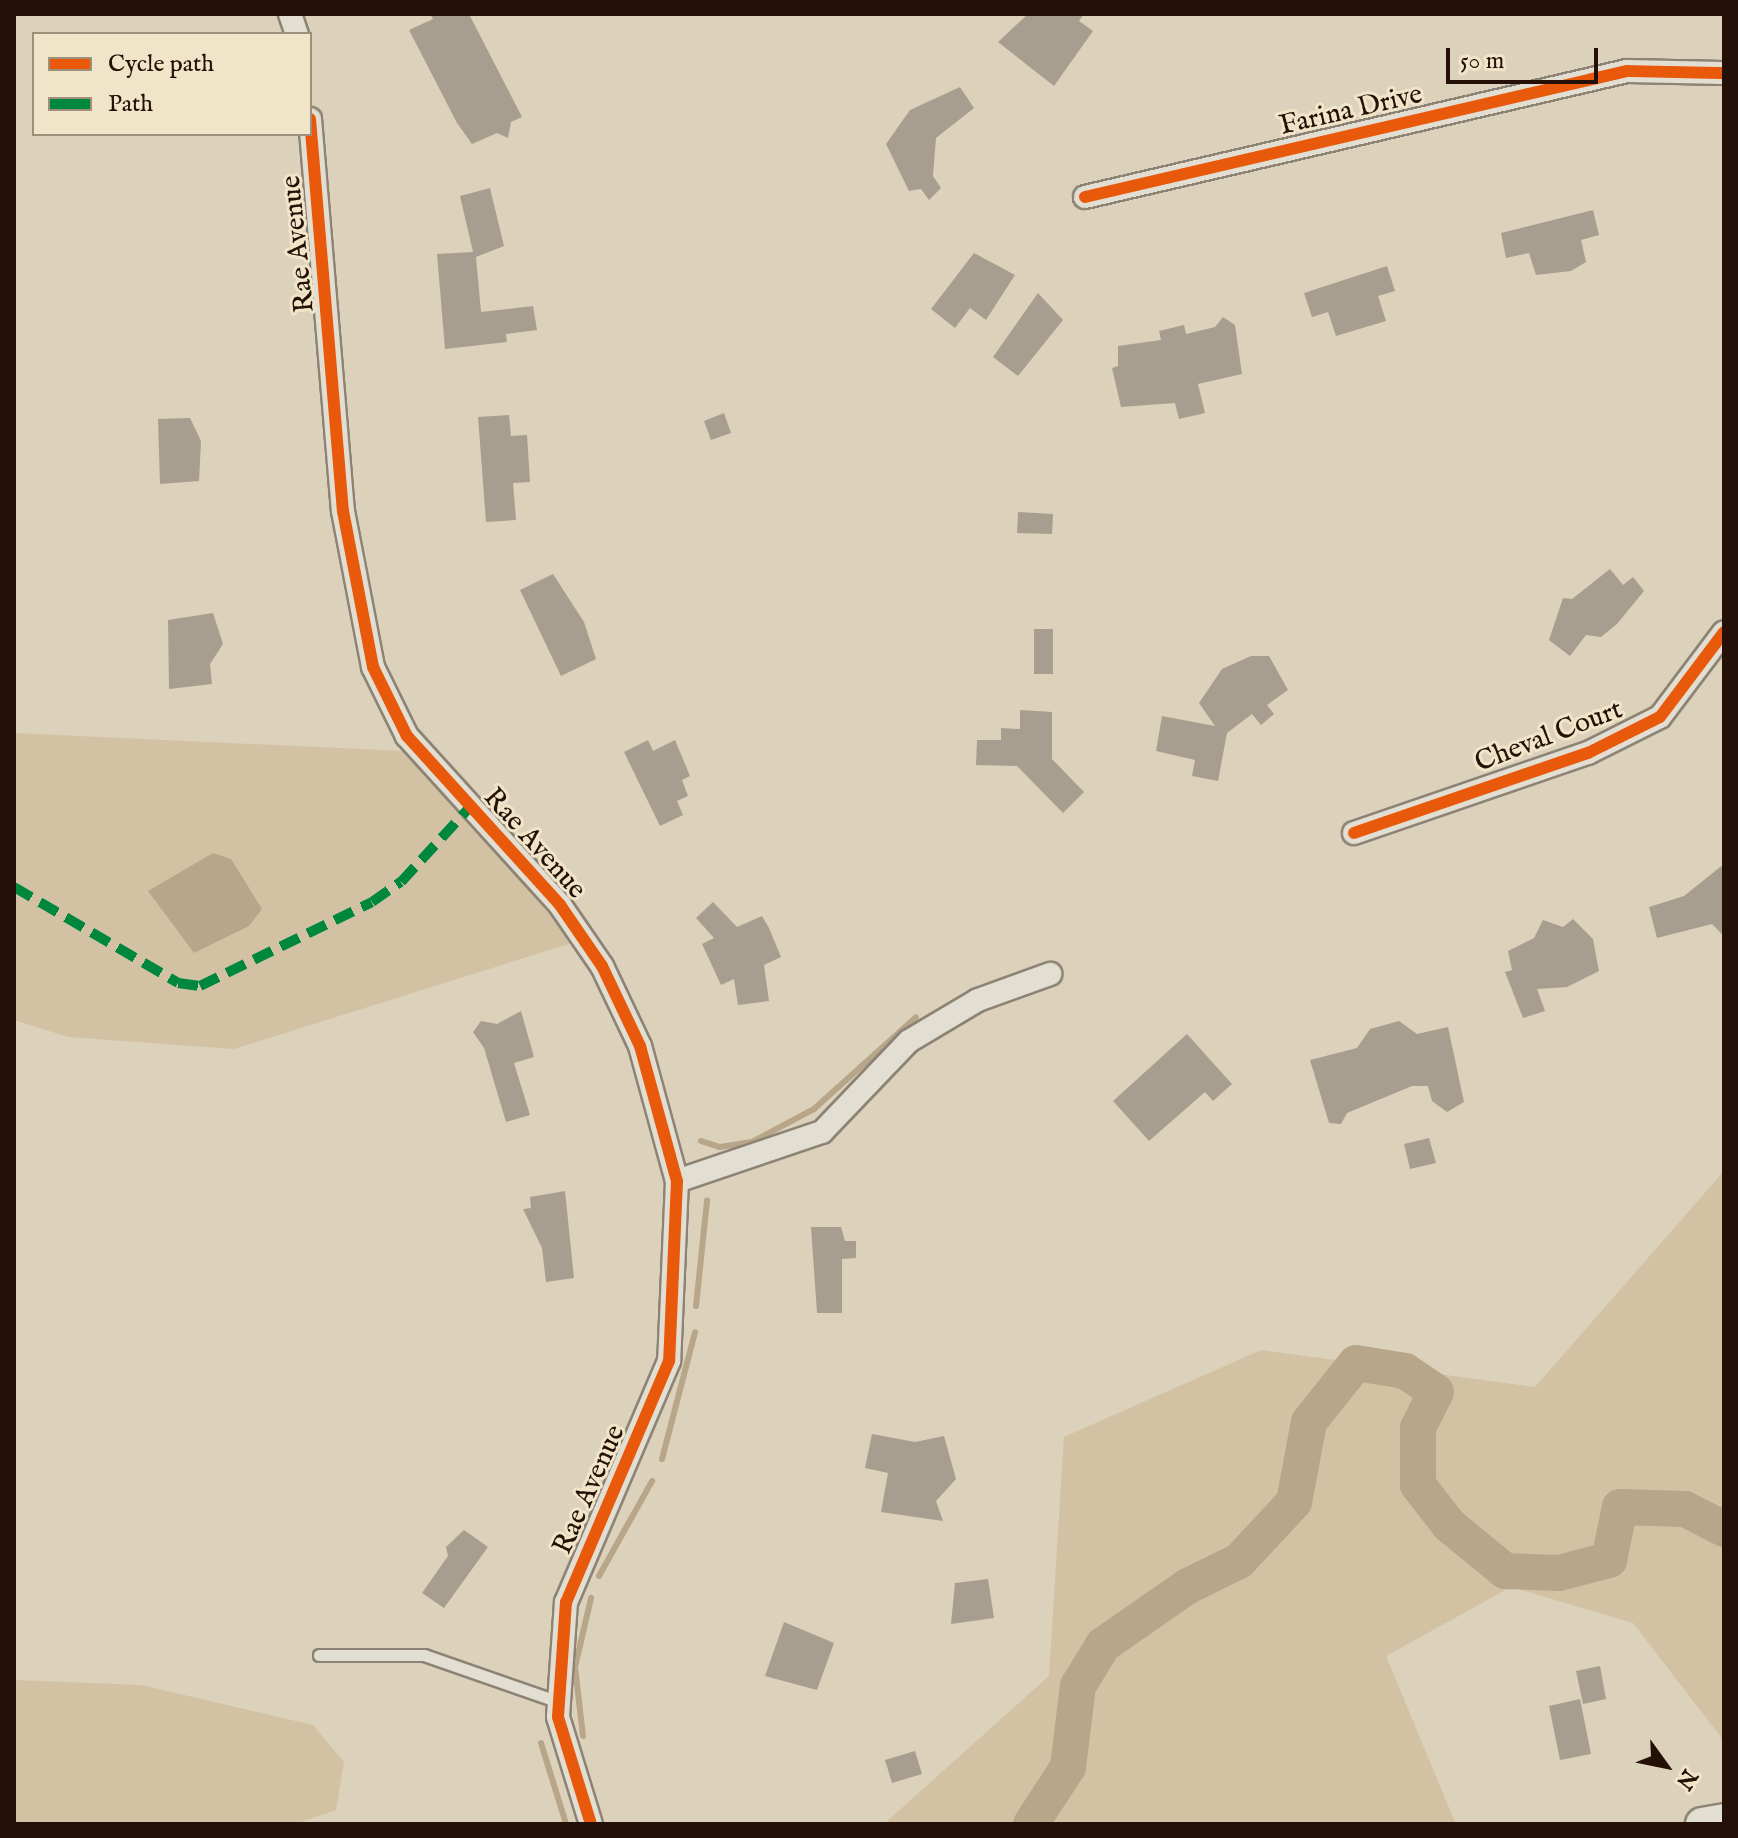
<!DOCTYPE html>
<style>
body{margin:0}
#map{position:relative;width:1738px;height:1838px;overflow:hidden;background:#dcd1ba;font-family:"IM FELL English",serif}
div>[style]{position:absolute}
.green>*{inset:0;background:#d2c2a3}
.water>*{inset:0;background:#b7a689}
.stream>*{height:6px;margin:-3px;padding:0 3px;transform-origin:3px;border-radius:3px;background:#b7a689}
.river>*{height:36px;margin:-18px;padding:0 18px;transform-origin:18px;border-radius:18px;background:#b7a689}
.building>*{inset:0;background:#a79e8f}
.roads{filter:drop-shadow(2px 0 #8c8375) drop-shadow(-2px 0 #8c8375) drop-shadow(0 2px #8c8375) drop-shadow(0 -2px #8c8375)}
.lane>*{height:11px;margin:-5.5px;padding:0 5.5px;transform-origin:5.5px;border-radius:5.5px;background:#e3ded2}
.street>*{height:22px;margin:-11px;padding:0 11px;transform-origin:11px;border-radius:11px;background:#e3ded2}
.secondary>*{height:32px;margin:-16px;padding:0 16px;transform-origin:16px;border-radius:16px;background:#e3ded2}
.quiet>*{height:10px;margin-top:-5px;transform-origin:0;background:repeating-linear-gradient(90deg,#00873e 0 20px,transparent 0 30px)}
.cycleway>*{height:12px;margin:-6px;padding:0 6px;transform-origin:6px;border-radius:6px;background:#e8590c}
span{translate:-50% -50%;white-space:nowrap;text-align:center;line-height:1.15;-webkit-text-stroke:6px #f1e5c9;paint-order:stroke}
.street-label{font-size:28px;color:#251008}
.frame{position:absolute;inset:0;border:16px solid #251008;pointer-events:none}
.legend{position:absolute;left:32px;top:32px;width:280px;height:104px;box-sizing:border-box;background:#f1e5c9;border:2px solid #9f907c;margin:0;padding:10px 14px;list-style:none;font-size:24px;color:#251008}
.legend li{display:flex;align-items:center;gap:16px;height:40px}
.legend b{width:40px;border:2px solid #9f907c}
.north{position:absolute;left:1626px;top:1726px;width:80px;height:80px;-webkit-text-stroke:6px #f1e5c9;paint-order:stroke;rotate:123deg;font-size:22px;font-weight:700;line-height:32px;text-align:center;color:#251008}
.north::after{content:'';display:block;margin:auto;width:28px;height:36px;background:#251008;clip-path:polygon(50% 0,100% 100%,50% 72%,0 100%)}
.scale{position:absolute;left:1446px;top:48px;width:152px;height:36px;box-sizing:border-box;border:4px solid #251008;border-top:0;padding-left:10px;font-size:24px;line-height:28px;white-space:nowrap;color:#251008;-webkit-text-stroke:6px #f1e5c9;paint-order:stroke}
</style>
<div id="map">
<div class="green">
<div style="clip-path:polygon(14px 733px,404px 751px,475px 822px,572px 943px,234px 1049px,68px 1037px,14px 1020px)"></div>
<div style="clip-path:polygon(1724px 1171px,1724px 1741px,1633px 1623px,1511px 1587px,1386px 1656px,1455px 1822px,884px 1824px,1049px 1676px,1064px 1437px,1261px 1350px,1535px 1387px)"></div>
<div style="clip-path:polygon(14px 1680px,141px 1685px,313px 1725px,344px 1762px,336px 1810px,295px 1824px,14px 1824px)"></div>
</div>
<div class="water">
<div style="clip-path:polygon(213px 853px,231px 859px,262px 909px,249px 926px,194px 953px,148px 891px)"></div>
</div>
<div class="stream">
<div style="left:701px;top:1141px;width:20px;rotate:18deg"></div>
<div style="left:720px;top:1147px;width:32px;rotate:-9deg"></div>
<div style="left:752px;top:1142px;width:70px;rotate:-28deg"></div>
<div style="left:814px;top:1109px;width:137px;rotate:-42deg"></div>
<div style="left:696px;top:1306px;width:106px;rotate:-84deg"></div>
<div style="left:662px;top:1459px;width:131px;rotate:-75.4deg"></div>
<div style="left:599px;top:1576px;width:109px;rotate:-60.8deg"></div>
<div style="left:583px;top:1736px;width:69px;rotate:-96.6deg"></div>
<div style="left:575px;top:1667px;width:71px;rotate:-76.9deg"></div>
<div style="left:541px;top:1743px;width:85px;rotate:72.8deg"></div>
</div>
<div class="river">
<div style="left:1031px;top:1824px;width:68px;rotate:-57deg"></div>
<div style="left:1068px;top:1767px;width:82px;rotate:-83deg"></div>
<div style="left:1078px;top:1686px;width:48px;rotate:-58.6deg"></div>
<div style="left:1103px;top:1645px;width:103px;rotate:-34.8deg"></div>
<div style="left:1188px;top:1586px;width:57px;rotate:-26.1deg"></div>
<div style="left:1239px;top:1561px;width:81px;rotate:-47deg"></div>
<div style="left:1294px;top:1502px;width:81px;rotate:-79.4deg"></div>
<div style="left:1309px;top:1422px;width:75px;rotate:-51.5deg"></div>
<div style="left:1356px;top:1363px;width:50px;rotate:9.3deg"></div>
<div style="left:1405px;top:1371px;width:37px;rotate:34deg"></div>
<div style="left:1436px;top:1392px;width:40px;rotate:116.6deg"></div>
<div style="left:1418px;top:1428px;width:57px;rotate:90deg"></div>
<div style="left:1418px;top:1485px;width:51px;rotate:52.2deg"></div>
<div style="left:1449px;top:1525px;width:72px;rotate:39.4deg"></div>
<div style="left:1505px;top:1571px;width:54px;rotate:2.1deg"></div>
<div style="left:1559px;top:1573px;width:52px;rotate:-14.6deg"></div>
<div style="left:1609px;top:1560px;width:54px;rotate:-78.3deg"></div>
<div style="left:1620px;top:1507px;width:65px;rotate:1.8deg"></div>
<div style="left:1685px;top:1509px;width:44px;rotate:27.1deg"></div>
</div>
<div class="building">
<div style="clip-path:polygon(430px 14px,469px 14px,522px 117px,511px 122px,508px 138px,497px 133px,472px 144px,457px 123px,409px 30px,433px 19px)"></div>
<div style="clip-path:polygon(1028px 14px,1084px 14px,1079px 21px,1093px 31px,1054px 86px,998px 42px)"></div>
<div style="clip-path:polygon(960px 87px,974px 108px,936px 138px,933px 176px,941px 188px,929px 200px,921px 189px,909px 191px,886px 144px,910px 110px)"></div>
<div style="clip-path:polygon(490px 188px,504px 246px,476px 257px,481px 312px,533px 306px,537px 330px,506px 334px,507px 342px,445px 349px,437px 254px,473px 252px,460px 196px)"></div>
<div style="clip-path:polygon(1593px 210px,1599px 235px,1581px 240px,1586px 262px,1571px 271px,1536px 275px,1529px 253px,1506px 258px,1501px 233px)"></div>
<div style="clip-path:polygon(974px 253px,1015px 275px,986px 320px,970px 308px,955px 328px,931px 309px)"></div>
<div style="clip-path:polygon(1387px 266px,1395px 291px,1378px 296px,1386px 321px,1336px 336px,1328px 312px,1312px 317px,1304px 293px)"></div>
<div style="clip-path:polygon(1038px 293px,1063px 320px,1018px 376px,993px 357px)"></div>
<div style="clip-path:polygon(1223px 317px,1235px 325px,1242px 374px,1198px 384px,1205px 413px,1179px 419px,1175px 403px,1121px 407px,1112px 368px,1118px 366px,1118px 346px,1161px 340px,1159px 331px,1184px 325px,1186px 334px,1215px 327px)"></div>
<div style="clip-path:polygon(724px 413px,731px 433px,711px 440px,704px 421px)"></div>
<div style="clip-path:polygon(509px 415px,511px 436px,527px 435px,530px 482px,513px 483px,516px 520px,486px 522px,478px 417px)"></div>
<div style="clip-path:polygon(190px 418px,201px 441px,199px 481px,160px 484px,158px 419px)"></div>
<div style="clip-path:polygon(1018px 512px,1053px 514px,1052px 534px,1017px 533px)"></div>
<div style="clip-path:polygon(1610px 569px,1623px 585px,1633px 577px,1644px 591px,1617px 624px,1601px 637px,1586px 635px,1570px 656px,1549px 640px,1563px 598px,1572px 599px)"></div>
<div style="clip-path:polygon(553px 574px,584px 622px,596px 659px,561px 676px,520px 590px)"></div>
<div style="clip-path:polygon(213px 613px,223px 644px,210px 664px,212px 684px,169px 689px,168px 620px)"></div>
<div style="clip-path:polygon(1034px 629px,1053px 629px,1053px 674px,1034px 674px)"></div>
<div style="clip-path:polygon(1251px 656px,1269px 656px,1288px 690px,1267px 705px,1274px 714px,1261px 725px,1252px 714px,1227px 733px,1218px 781px,1192px 776px,1195px 760px,1156px 751px,1162px 716px,1215px 726px,1199px 703px,1222px 669px)"></div>
<div style="clip-path:polygon(1020px 710px,1052px 712px,1052px 759px,1084px 792px,1063px 813px,1017px 766px,976px 765px,977px 740px,1001px 740px,1001px 728px,1020px 729px)"></div>
<div style="clip-path:polygon(648px 740px,653px 751px,675px 740px,690px 776px,682px 780px,688px 796px,677px 801px,683px 815px,660px 826px,624px 752px)"></div>
<div style="clip-path:polygon(1724px 864px,1724px 936px,1712px 924px,1657px 938px,1649px 907px,1684px 896px)"></div>
<div style="clip-path:polygon(713px 902px,737px 927px,762px 916px,769px 928px,781px 957px,764px 965px,769px 1001px,738px 1005px,734px 979px,721px 985px,702px 944px,714px 938px,696px 918px)"></div>
<div style="clip-path:polygon(1573px 919px,1593px 939px,1599px 971px,1567px 987px,1537px 989px,1545px 1011px,1523px 1018px,1505px 972px,1512px 970px,1508px 951px,1534px 938px,1543px 920px,1563px 927px)"></div>
<div style="clip-path:polygon(521px 1011px,534px 1057px,514px 1063px,530px 1115px,506px 1122px,484px 1048px,473px 1032px,481px 1021px,497px 1024px)"></div>
<div style="clip-path:polygon(1399px 1021px,1417px 1034px,1448px 1027px,1464px 1102px,1447px 1112px,1432px 1101px,1428px 1086px,1412px 1086px,1347px 1113px,1341px 1124px,1329px 1123px,1310px 1060px,1357px 1048px,1370px 1029px)"></div>
<div style="clip-path:polygon(1187px 1034px,1232px 1084px,1213px 1101px,1205px 1092px,1149px 1141px,1113px 1101px)"></div>
<div style="clip-path:polygon(1429px 1138px,1436px 1163px,1410px 1169px,1404px 1144px)"></div>
<div style="clip-path:polygon(565px 1191px,574px 1278px,546px 1282px,542px 1248px,523px 1209px,531px 1208px,530px 1197px)"></div>
<div style="clip-path:polygon(811px 1227px,841px 1227px,845px 1241px,856px 1241px,856px 1258px,842px 1259px,842px 1313px,817px 1313px)"></div>
<div style="clip-path:polygon(872px 1434px,915px 1442px,944px 1436px,956px 1479px,936px 1501px,943px 1521px,881px 1512px,888px 1473px,865px 1468px)"></div>
<div style="clip-path:polygon(464px 1530px,488px 1547px,444px 1608px,422px 1593px,448px 1556px,446px 1547px)"></div>
<div style="clip-path:polygon(988px 1579px,994px 1618px,951px 1624px,955px 1583px)"></div>
<div style="clip-path:polygon(784px 1622px,834px 1643px,817px 1690px,765px 1676px)"></div>
<div style="clip-path:polygon(1600px 1666px,1606px 1699px,1583px 1704px,1576px 1671px)"></div>
<div style="clip-path:polygon(1580px 1699px,1591px 1754px,1560px 1760px,1549px 1706px)"></div>
<div style="clip-path:polygon(915px 1751px,922px 1774px,892px 1783px,885px 1760px)"></div>
</div>
<div class="roads">
<div class="lane">
<div style="left:319px;top:1655px;width:105px"></div>
<div style="left:424px;top:1655px;width:143px;rotate:19.2deg"></div>
</div>
<div class="street">
<div style="left:290px;top:14px;width:21px;rotate:71deg"></div>
<div style="left:310px;top:119px;width:393px;rotate:85.2deg"></div>
<div style="left:343px;top:511px;width:159px;rotate:79.1deg"></div>
<div style="left:373px;top:667px;width:77px;rotate:63.8deg"></div>
<div style="left:407px;top:736px;width:228px;rotate:47.8deg"></div>
<div style="left:560px;top:905px;width:74px;rotate:55.5deg"></div>
<div style="left:602px;top:966px;width:89px;rotate:64.6deg"></div>
<div style="left:640px;top:1046px;width:140px;rotate:74.7deg"></div>
<div style="left:677px;top:1181px;width:180px;rotate:92.5deg"></div>
<div style="left:669px;top:1361px;width:262px;rotate:113.1deg"></div>
<div style="left:566px;top:1602px;width:115px;rotate:94deg"></div>
<div style="left:558px;top:1717px;width:112px;rotate:72.9deg"></div>
<div style="left:1085px;top:197px;width:556px;rotate:-13.09deg"></div>
<div style="left:1627px;top:71px;width:97px;rotate:1.2deg"></div>
<div style="left:1354px;top:833px;width:247px;rotate:-18.9deg"></div>
<div style="left:1588px;top:753px;width:80px;rotate:-26.6deg"></div>
<div style="left:1660px;top:717px;width:106px;rotate:-53deg"></div>
<div style="left:677px;top:1181px;width:153px;rotate:-18.7deg"></div>
<div style="left:822px;top:1132px;width:126px;rotate:-46.3deg"></div>
<div style="left:909px;top:1041px;width:80px;rotate:-30.7deg"></div>
<div style="left:978px;top:1000px;width:77px;rotate:-19.9deg"></div>
</div>
<div class="secondary">
<div style="left:1702px;top:1824px;width:22px;rotate:-10deg"></div>
</div>
</div>
<div class="quiet">
<div style="left:14px;top:887px;width:190px;rotate:30.3deg"></div>
<div style="left:178px;top:983px;width:22px;rotate:8deg"></div>
<div style="left:200px;top:986px;width:191px;rotate:-26deg"></div>
<div style="left:372px;top:902px;width:35px;rotate:-35deg"></div>
<div style="left:401px;top:882px;width:100px;rotate:-47.4deg"></div>
</div>
<div class="cycleway">
<div style="left:310px;top:119px;width:393px;rotate:85.2deg"></div>
<div style="left:343px;top:511px;width:159px;rotate:79.1deg"></div>
<div style="left:373px;top:667px;width:77px;rotate:63.8deg"></div>
<div style="left:407px;top:736px;width:228px;rotate:47.8deg"></div>
<div style="left:560px;top:905px;width:74px;rotate:55.5deg"></div>
<div style="left:602px;top:966px;width:89px;rotate:64.6deg"></div>
<div style="left:640px;top:1046px;width:140px;rotate:74.7deg"></div>
<div style="left:677px;top:1181px;width:180px;rotate:92.5deg"></div>
<div style="left:669px;top:1361px;width:262px;rotate:113.1deg"></div>
<div style="left:566px;top:1602px;width:115px;rotate:94deg"></div>
<div style="left:558px;top:1717px;width:112px;rotate:72.9deg"></div>
<div style="left:1085px;top:197px;width:556px;rotate:-13.09deg"></div>
<div style="left:1627px;top:71px;width:97px;rotate:1.2deg"></div>
<div style="left:1354px;top:833px;width:247px;rotate:-18.9deg"></div>
<div style="left:1588px;top:753px;width:80px;rotate:-26.6deg"></div>
<div style="left:1660px;top:717px;width:106px;rotate:-53deg"></div>
</div>
<div class="street-label">
<span style="left:1351px;top:111px;rotate:-13deg">Farina Drive</span>
<span style="left:299px;top:244px;rotate:-96deg">Rae Avenue</span>
<span style="left:1549px;top:737px;rotate:-21deg">Cheval Court</span>
<span style="left:534px;top:844px;rotate:48deg">Rae Avenue</span>
<span style="left:590px;top:1490px;rotate:-66deg">Rae Avenue</span>
</div>
<div class="frame"></div>
<ul class="legend">
<li><b style="height:10px;background:#e8590c"></b>Cycle path</li>
<li><b style="height:10px;background:#00873e"></b>Path</li>
</ul>
<div class="north">N</div>
<div class="scale">50 m</div>
</div>
